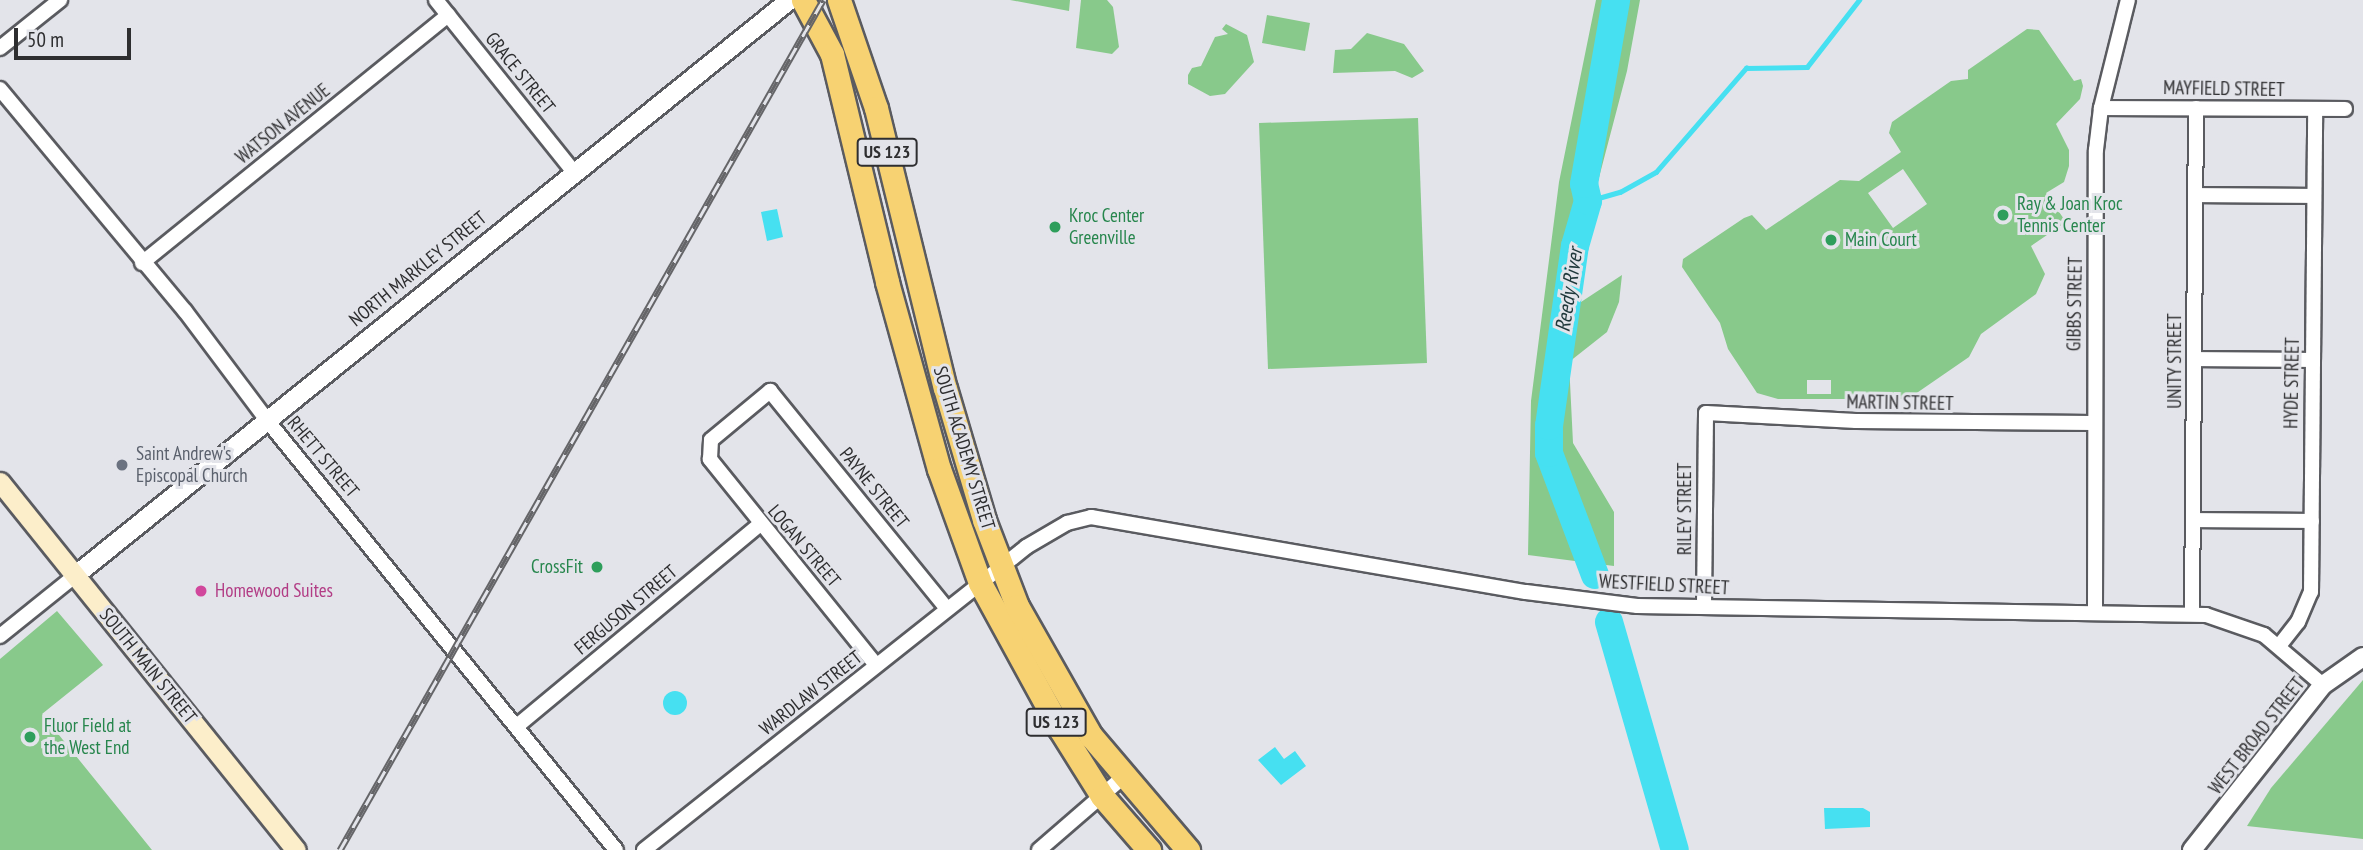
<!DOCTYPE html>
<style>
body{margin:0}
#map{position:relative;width:2363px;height:850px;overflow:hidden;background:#e3e4ea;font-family:"PT Sans Narrow",sans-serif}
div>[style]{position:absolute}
.green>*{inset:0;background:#88c98b}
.water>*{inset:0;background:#46e0f1}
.round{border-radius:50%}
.stream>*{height:4.5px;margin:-2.25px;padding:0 2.25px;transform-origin:2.25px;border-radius:2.25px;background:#46e0f1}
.river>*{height:28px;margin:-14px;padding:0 14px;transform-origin:14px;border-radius:14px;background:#46e0f1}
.roads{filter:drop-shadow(2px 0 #5a5b60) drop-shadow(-2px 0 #5a5b60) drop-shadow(0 2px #5a5b60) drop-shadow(0 -2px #5a5b60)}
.minor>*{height:14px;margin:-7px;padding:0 7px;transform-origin:7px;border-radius:7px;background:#fff}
.tertiary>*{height:18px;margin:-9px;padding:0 9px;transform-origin:9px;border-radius:9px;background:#fff}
.secondary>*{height:19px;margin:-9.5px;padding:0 9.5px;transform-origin:9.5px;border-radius:9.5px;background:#fceeca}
.trunk>*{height:23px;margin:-11.5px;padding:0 11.5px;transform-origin:11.5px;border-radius:11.5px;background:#f7d272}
.rail>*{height:7px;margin-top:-3.5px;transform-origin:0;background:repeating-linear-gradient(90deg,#e3e4ea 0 13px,#656568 0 26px);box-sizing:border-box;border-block:2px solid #656568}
.dots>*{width:19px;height:19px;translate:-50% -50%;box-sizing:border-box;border:4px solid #e3e4ea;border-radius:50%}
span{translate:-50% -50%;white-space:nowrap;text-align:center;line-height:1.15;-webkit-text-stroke:6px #e3e4ea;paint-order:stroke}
.shield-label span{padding:2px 5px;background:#e3e4ea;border:2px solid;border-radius:5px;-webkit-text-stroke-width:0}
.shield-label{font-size:18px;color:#2e2e30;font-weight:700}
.street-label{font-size:19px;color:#2e2e30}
.leisure-label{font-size:19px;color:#27864d}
.left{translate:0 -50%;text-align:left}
.right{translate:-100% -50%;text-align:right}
.worship-label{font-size:19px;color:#5b616d}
.hotel-label{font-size:19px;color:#b23c85}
.water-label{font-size:21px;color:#1e373a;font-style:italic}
.scale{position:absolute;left:14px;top:28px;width:117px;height:32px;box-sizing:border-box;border:4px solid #2e2e30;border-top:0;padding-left:9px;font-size:21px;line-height:24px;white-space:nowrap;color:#2e2e30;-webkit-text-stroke:5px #e3e4ea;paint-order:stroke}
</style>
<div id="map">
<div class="green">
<div style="clip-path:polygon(1010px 0,1070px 0,1069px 11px)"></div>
<div style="clip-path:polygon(1081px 0,1107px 0,1113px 7px,1119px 47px,1112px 54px,1076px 48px)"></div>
<div style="clip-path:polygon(1596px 0,1640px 0,1627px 71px,1586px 227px,1581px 302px,1622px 275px,1619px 302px,1607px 332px,1569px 362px,1573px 443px,1614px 512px,1614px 566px,1528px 555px,1531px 401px,1559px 182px)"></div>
<div style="clip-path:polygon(1267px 15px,1310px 23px,1305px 51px,1262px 43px)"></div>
<div style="clip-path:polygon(1226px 24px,1247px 35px,1254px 62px,1225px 94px,1210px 96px,1188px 84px,1188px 75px,1192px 68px,1201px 66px,1215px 37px,1228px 34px,1222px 29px)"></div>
<div style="clip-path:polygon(evenodd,2027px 29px,2039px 30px,2074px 81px,2081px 79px,2083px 86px,2080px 99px,2056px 124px,2069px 150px,2069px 166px,2064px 182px,2046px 193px,2066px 222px,2031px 246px,2045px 274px,2036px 294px,1981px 334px,1969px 357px,1908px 399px,1778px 399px,1757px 393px,1728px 349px,1720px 323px,1682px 267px,1683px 259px,1744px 218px,1752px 215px,1766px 230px,1840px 180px,1859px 181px,1901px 152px,1889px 133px,1892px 122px,1951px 81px,1968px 79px,1968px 70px,2027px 29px,1903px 169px,1927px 204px,1893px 228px,1868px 193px,1903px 169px,2027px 29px,1807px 380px,1831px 380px,1831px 394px,1807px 394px,1807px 380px)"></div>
<div style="clip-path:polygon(1367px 33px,1404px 44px,1424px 71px,1412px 78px,1395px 71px,1333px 73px,1335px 50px,1351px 49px)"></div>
<div style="clip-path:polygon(1418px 118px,1427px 363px,1268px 369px,1259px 123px)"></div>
<div style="clip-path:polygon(57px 611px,103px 665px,42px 714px,152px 850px,0 850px,0 659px)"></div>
<div style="clip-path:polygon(2363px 680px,2363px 839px,2247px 826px,2271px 788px)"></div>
</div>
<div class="water">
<div style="clip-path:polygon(777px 209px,783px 237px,767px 241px,761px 212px)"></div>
<div class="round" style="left:663px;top:691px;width:24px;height:24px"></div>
<div style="clip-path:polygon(1275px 747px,1284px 759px,1295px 751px,1306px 766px,1281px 785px,1258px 760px)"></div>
<div style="clip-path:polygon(1824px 808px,1863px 808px,1870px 812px,1870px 827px,1825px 829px)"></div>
</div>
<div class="stream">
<div style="left:1588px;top:201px;width:33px;rotate:-16deg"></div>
<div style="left:1620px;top:192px;width:41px;rotate:-29.1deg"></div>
<div style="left:1656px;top:172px;width:138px;rotate:-49.1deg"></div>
<div style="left:1746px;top:68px;width:61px;rotate:-0.9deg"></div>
<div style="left:1807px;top:67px;width:85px;rotate:-52.2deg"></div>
</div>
<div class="river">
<div style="left:1595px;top:575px;width:130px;rotate:-110.7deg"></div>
<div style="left:1549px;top:453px;width:27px;rotate:-90deg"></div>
<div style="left:1549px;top:426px;width:182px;rotate:-81.8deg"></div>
<div style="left:1575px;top:246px;width:47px;rotate:-73.9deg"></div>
<div style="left:1588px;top:201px;width:17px;rotate:-103deg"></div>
<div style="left:1584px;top:184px;width:187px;rotate:-80.1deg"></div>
<div style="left:1609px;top:622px;width:237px;rotate:73.9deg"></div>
</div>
<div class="roads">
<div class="minor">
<div style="left:436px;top:0;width:219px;rotate:51.3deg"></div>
<div style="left:0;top:48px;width:77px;rotate:-38.7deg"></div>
<div style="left:0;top:89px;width:289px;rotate:50.2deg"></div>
<div style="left:185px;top:311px;width:135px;rotate:53.1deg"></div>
<div style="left:266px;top:419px;width:555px;rotate:50.92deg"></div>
<div style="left:2101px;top:108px;width:244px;rotate:0.2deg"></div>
<div style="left:2195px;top:195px;width:119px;rotate:0.5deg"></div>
<div style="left:142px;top:263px;width:394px;rotate:-39deg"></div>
<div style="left:2194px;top:359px;width:117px;rotate:0.5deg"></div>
<div style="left:2193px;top:520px;width:119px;rotate:0.5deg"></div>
<div style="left:1704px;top:606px;width:193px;rotate:-89.4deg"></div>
<div style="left:1706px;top:413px;width:150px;rotate:3.1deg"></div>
<div style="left:1856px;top:421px;width:237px;rotate:0.5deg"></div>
<div style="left:2095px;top:613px;width:463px;rotate:-89.9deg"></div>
<div style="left:2096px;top:150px;width:42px;rotate:-83.2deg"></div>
<div style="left:2101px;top:108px;width:111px;rotate:-76deg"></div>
<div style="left:2192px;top:614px;width:506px;rotate:-89.55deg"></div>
<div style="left:0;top:636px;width:97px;rotate:-38.8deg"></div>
<div style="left:2279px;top:646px;width:31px;rotate:-52deg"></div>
<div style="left:2298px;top:622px;width:33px;rotate:-67deg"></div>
<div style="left:2311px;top:592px;width:482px;rotate:-89.5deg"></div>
<div style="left:876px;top:665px;width:265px;rotate:-128.9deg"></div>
<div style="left:710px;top:459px;width:19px;rotate:-87deg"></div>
<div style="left:711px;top:440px;width:77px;rotate:-39.7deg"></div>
<div style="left:770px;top:391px;width:281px;rotate:50.9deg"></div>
<div style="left:517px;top:726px;width:316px;rotate:-39.7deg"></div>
<div style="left:644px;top:850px;width:488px;rotate:-38.4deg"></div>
<div style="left:1026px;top:547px;width:48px;rotate:-30.3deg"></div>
<div style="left:1067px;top:523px;width:25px;rotate:-14deg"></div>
<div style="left:1091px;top:517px;width:441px;rotate:9.8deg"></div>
<div style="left:1526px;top:592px;width:112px;rotate:7.2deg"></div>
<div style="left:1637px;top:606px;width:569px;rotate:0.91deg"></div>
<div style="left:2206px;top:615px;width:61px;rotate:19deg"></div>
<div style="left:2264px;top:635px;width:77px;rotate:40.3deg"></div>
<div style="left:1039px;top:850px;width:110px;rotate:-40.9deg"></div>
</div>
<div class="tertiary">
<div style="left:76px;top:575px;width:917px;rotate:-38.85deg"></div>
<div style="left:2192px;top:850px;width:211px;rotate:-51.6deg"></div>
<div style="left:2323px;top:685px;width:49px;rotate:-35deg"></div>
</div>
<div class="secondary">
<div style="left:0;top:482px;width:472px;rotate:51.2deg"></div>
</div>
<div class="trunk">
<div style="left:803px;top:0;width:61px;rotate:61.8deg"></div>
<div style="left:832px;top:54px;width:235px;rotate:76.4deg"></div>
<div style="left:887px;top:282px;width:194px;rotate:74.5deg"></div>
<div style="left:939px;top:469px;width:121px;rotate:70.2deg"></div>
<div style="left:980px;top:583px;width:166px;rotate:61.3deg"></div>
<div style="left:1060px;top:729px;width:79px;rotate:57.9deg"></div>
<div style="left:1102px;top:796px;width:72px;rotate:49deg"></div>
<div style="left:839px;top:0;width:114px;rotate:71.1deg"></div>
<div style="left:876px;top:108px;width:288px;rotate:76.2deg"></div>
<div style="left:945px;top:388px;width:138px;rotate:73.5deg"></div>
<div style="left:984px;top:520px;width:92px;rotate:69deg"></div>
<div style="left:1017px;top:606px;width:150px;rotate:60.4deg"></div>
<div style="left:1091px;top:736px;width:150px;rotate:49.6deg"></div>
</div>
</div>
<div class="rail">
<div style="left:340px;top:850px;width:978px;rotate:-60.39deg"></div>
</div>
<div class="dots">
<div style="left:2003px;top:215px;background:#2e9e5b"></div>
<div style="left:1055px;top:227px;background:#2e9e5b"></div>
<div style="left:1831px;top:240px;background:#2e9e5b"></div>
<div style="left:122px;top:465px;background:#6b7280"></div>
<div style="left:597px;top:567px;background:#2e9e5b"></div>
<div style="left:201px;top:591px;background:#d1479c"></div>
<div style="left:30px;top:737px;background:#2e9e5b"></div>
</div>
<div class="shield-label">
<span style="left:887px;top:152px">US 123</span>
<span style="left:1056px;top:722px">US 123</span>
</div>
<div class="street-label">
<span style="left:520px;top:73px;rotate:51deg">GRACE STREET</span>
<span style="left:2224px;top:89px;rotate:1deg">MAYFIELD STREET</span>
<span style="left:283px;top:124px;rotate:-39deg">WATSON AVENUE</span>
<span style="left:418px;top:269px;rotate:-39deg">NORTH MARKLEY STREET</span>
<span style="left:2075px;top:304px;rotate:-89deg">GIBBS STREET</span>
<span style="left:2175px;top:361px;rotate:-90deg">UNITY STREET</span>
<span style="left:2292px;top:383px;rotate:-89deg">HYDE STREET</span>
<span style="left:1900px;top:403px;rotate:1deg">MARTIN STREET</span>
<span style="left:964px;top:448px;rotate:73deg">SOUTH ACADEMY STREET</span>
<span style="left:323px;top:457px;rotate:50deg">RHETT STREET</span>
<span style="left:874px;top:488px;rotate:51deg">PAYNE STREET</span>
<span style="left:1685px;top:509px;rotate:-90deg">RILEY STREET</span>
<span style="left:804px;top:546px;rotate:50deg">LOGAN STREET</span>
<span style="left:1664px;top:585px;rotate:3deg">WESTFIELD STREET</span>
<span style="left:626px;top:610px;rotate:-40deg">FERGUSON STREET</span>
<span style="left:148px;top:666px;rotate:51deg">SOUTH MAIN STREET</span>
<span style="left:811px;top:693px;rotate:-38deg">WARDLAW STREET</span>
<span style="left:2257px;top:736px;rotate:-52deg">WEST BROAD STREET</span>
</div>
<div class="leisure-label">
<span class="left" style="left:2017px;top:215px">Ray &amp; Joan Kroc<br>Tennis Center</span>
<span class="left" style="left:1069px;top:227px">Kroc Center<br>Greenville</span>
<span class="left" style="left:1845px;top:240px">Main Court</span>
<span class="right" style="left:583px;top:567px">CrossFit</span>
<span class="left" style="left:44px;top:737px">Fluor Field at<br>the West End</span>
</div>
<div class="worship-label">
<span class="left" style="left:136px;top:465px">Saint Andrew's<br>Episcopal Church</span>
</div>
<div class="hotel-label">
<span class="left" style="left:215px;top:591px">Homewood Suites</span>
</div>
<div class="water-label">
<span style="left:1569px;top:290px;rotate:-81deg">Reedy River</span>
</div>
<div class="scale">50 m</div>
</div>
